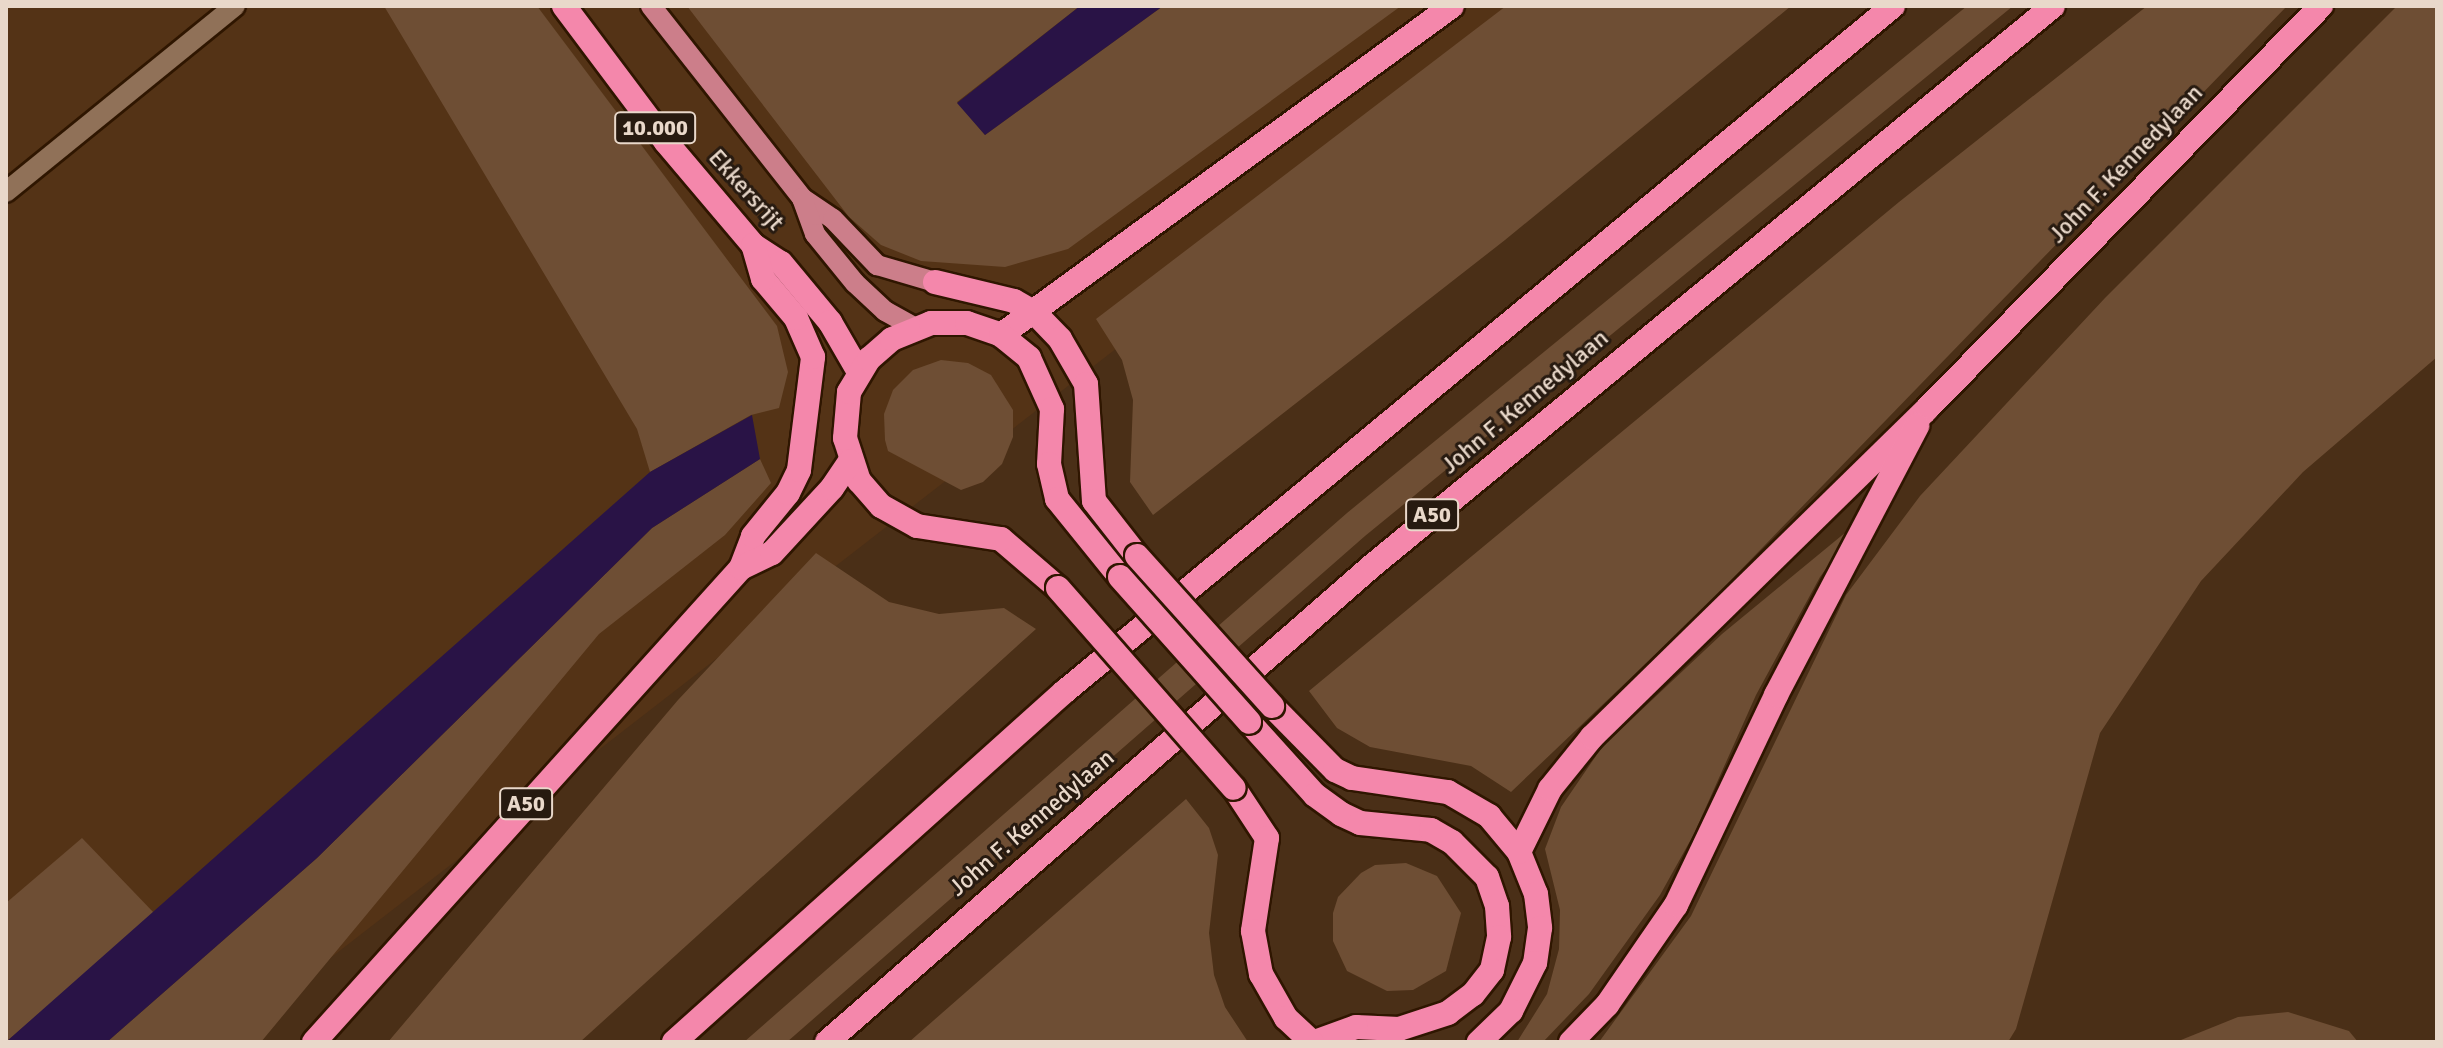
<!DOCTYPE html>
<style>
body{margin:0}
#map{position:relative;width:2443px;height:1048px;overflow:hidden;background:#4a2f17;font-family:Signika,sans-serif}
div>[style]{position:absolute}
.built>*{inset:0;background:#543316}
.green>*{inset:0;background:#6e4e34}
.water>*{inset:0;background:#291346}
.roads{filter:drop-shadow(2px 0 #2f1600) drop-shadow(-2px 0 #2f1600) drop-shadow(0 2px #2f1600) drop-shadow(0 -2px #2f1600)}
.minor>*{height:20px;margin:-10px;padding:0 10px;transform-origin:10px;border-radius:10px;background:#907158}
.major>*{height:20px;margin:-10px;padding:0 10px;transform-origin:10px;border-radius:10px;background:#cc7e8a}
.highway>*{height:24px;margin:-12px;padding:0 12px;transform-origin:12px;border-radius:12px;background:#f487ab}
.bridges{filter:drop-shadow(2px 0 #2f1600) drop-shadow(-2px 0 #2f1600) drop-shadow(0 2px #2f1600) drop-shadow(0 -2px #2f1600)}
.highway-bridge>*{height:24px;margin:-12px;padding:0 12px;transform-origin:12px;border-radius:12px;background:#f487ab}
span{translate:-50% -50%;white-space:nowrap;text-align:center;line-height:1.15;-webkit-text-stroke:6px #271a10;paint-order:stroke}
.shield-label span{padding:2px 6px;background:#271a10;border:2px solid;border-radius:6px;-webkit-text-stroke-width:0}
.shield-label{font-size:22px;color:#e9d8ca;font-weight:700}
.street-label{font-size:24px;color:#e9d8ca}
.frame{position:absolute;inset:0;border:8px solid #e9d8ca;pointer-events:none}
</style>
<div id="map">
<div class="built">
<div style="clip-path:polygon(6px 6px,1558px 6px,222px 1042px,6px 1042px)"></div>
</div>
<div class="green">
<div style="clip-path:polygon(384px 6px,537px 6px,777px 326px,788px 372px,779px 408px,751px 415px,650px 472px,637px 429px)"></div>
<div style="clip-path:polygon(687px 6px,1080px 6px,957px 102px,985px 135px,1163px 6px,1401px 6px,1068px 249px,1005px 267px,921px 261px,881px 245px,849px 217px)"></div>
<div style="clip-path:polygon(1506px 6px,1791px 6px,1505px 240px,1153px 515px,1130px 482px,1133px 400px,1122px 360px,1096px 319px)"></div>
<div style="clip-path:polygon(1967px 6px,2013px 6px,1365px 536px,787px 1042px,744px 1042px,1347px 513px)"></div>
<div style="clip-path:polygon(2147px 6px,2287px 6px,1703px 609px,1511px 792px,1471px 766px,1370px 747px,1337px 728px,1309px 691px,1899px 202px)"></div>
<div style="clip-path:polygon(2397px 6px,2437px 6px,2437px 357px,2303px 472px,2201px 581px,2100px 733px,2016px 1029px,2008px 1042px,1599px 1042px,1691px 916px,1846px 595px,1920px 496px,2105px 298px)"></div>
<div style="clip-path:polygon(941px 360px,968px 363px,991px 375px,1013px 410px,1013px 437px,1002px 464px,983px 482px,961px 490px,888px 451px,885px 440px,884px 414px,893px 390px,913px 370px)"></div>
<div style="clip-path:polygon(760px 459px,771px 483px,725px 535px,599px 634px,261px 1042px,107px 1042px,317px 858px,652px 528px)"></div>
<div style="clip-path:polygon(1863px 518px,1820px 577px,1756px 695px,1694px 834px,1660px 895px,1589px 994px,1543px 1042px,1517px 1042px,1547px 994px,1559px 949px,1560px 910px,1545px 849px,1561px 807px,1602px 747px,1722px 634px)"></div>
<div style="clip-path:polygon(816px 553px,889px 602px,939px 614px,1004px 608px,1036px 629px,580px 1042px,388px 1042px,678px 700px)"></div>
<div style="clip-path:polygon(1186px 799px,1209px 828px,1218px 855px,1209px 933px,1214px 975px,1225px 1007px,1248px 1042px,909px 1042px)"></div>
<div style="clip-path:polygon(82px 838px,155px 914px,6px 1042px,6px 903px)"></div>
<div style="clip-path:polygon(1406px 863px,1437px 876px,1461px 913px,1446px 971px,1413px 990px,1387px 991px,1347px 971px,1333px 941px,1333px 913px,1338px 897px,1361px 873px,1375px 865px)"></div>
<div style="clip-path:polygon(2288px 1012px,2349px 1031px,2358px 1042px,2176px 1042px,2238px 1017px)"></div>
</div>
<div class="water">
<div style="clip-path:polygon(1080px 6px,1163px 6px,985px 135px,957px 103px)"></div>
<div style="clip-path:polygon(752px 415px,760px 459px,652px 528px,317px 858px,107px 1042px,6px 1042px,650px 472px)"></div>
</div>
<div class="roads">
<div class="minor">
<div style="left:6px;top:192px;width:295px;rotate:-39.1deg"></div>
</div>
<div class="major">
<div style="left:651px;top:6px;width:244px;rotate:51.8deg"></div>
<div style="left:802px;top:198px;width:37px;rotate:34deg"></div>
<div style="left:833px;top:219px;width:64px;rotate:46.3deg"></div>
<div style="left:877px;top:265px;width:60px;rotate:16.3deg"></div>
<div style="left:802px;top:198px;width:38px;rotate:70deg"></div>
<div style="left:815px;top:234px;width:63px;rotate:50.8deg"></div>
<div style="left:855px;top:283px;width:41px;rotate:43deg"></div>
<div style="left:885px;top:311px;width:33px;rotate:29deg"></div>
</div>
<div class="highway">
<div style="left:564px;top:6px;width:170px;rotate:53.1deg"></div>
<div style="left:666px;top:142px;width:135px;rotate:49.8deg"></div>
<div style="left:753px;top:245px;width:33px;rotate:33deg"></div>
<div style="left:781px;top:263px;width:77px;rotate:50.3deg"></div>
<div style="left:830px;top:322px;width:58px;rotate:59.9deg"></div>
<div style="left:935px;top:282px;width:81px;rotate:13.5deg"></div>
<div style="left:1014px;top:301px;width:24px;rotate:30deg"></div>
<div style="left:1035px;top:313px;width:36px;rotate:46deg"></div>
<div style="left:1060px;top:339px;width:52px;rotate:60deg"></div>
<div style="left:1086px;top:384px;width:117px;rotate:86.1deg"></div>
<div style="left:1094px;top:501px;width:70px;rotate:52deg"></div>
<div style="left:1001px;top:335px;width:558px;rotate:-36.11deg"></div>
<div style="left:741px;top:568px;width:34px;rotate:-69deg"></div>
<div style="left:753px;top:536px;width:55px;rotate:-50.9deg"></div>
<div style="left:788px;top:493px;width:25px;rotate:-64deg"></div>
<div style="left:799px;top:470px;width:114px;rotate:-82.9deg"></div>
<div style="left:813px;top:357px;width:43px;rotate:-113.6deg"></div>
<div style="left:796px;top:318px;width:51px;rotate:-130.2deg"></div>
<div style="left:763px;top:279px;width:35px;rotate:-106deg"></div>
<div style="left:1058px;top:588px;width:75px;rotate:-139.3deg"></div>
<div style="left:1001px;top:539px;width:85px;rotate:-171.2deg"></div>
<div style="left:917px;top:526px;width:41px;rotate:-150.9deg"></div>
<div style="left:881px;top:506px;width:33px;rotate:-131deg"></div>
<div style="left:859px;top:481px;width:45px;rotate:-108deg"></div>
<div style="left:845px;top:438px;width:46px;rotate:-85deg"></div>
<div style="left:849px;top:392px;width:39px;rotate:-59deg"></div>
<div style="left:869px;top:359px;width:30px;rotate:-41deg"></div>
<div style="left:892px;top:339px;width:42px;rotate:-22.3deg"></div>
<div style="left:931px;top:323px;width:36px"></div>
<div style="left:967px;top:323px;width:36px;rotate:19deg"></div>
<div style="left:1001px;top:335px;width:36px;rotate:39deg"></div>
<div style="left:1029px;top:358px;width:56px;rotate:65.7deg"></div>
<div style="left:1052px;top:409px;width:55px;rotate:93.1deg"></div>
<div style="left:1049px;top:464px;width:36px;rotate:77deg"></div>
<div style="left:1057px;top:499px;width:100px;rotate:51.1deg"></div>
<div style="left:1272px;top:706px;width:90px;rotate:45.5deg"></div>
<div style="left:1335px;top:770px;width:19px;rotate:25deg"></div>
<div style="left:1352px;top:778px;width:97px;rotate:8.3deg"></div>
<div style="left:1448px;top:792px;width:48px;rotate:30.3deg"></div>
<div style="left:1489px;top:816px;width:47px;rotate:50.2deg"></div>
<div style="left:1519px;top:852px;width:45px;rotate:68deg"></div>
<div style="left:1536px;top:894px;width:34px;rotate:83deg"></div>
<div style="left:1540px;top:928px;width:35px;rotate:98deg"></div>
<div style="left:1535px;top:963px;width:54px;rotate:116.6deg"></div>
<div style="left:1511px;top:1011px;width:45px;rotate:135.9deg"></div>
<div style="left:1249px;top:722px;width:98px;rotate:47.9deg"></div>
<div style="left:1315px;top:795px;width:32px;rotate:36deg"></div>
<div style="left:1341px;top:814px;width:21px;rotate:25deg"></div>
<div style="left:1360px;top:823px;width:71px;rotate:5.6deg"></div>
<div style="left:1431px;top:830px;width:24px;rotate:30deg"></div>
<div style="left:1452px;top:842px;width:49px;rotate:45deg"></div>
<div style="left:1487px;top:877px;width:31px;rotate:71deg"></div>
<div style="left:1497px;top:906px;width:31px;rotate:86deg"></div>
<div style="left:1499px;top:937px;width:34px;rotate:102deg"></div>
<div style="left:1492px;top:970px;width:31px;rotate:128deg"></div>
<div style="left:1473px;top:994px;width:31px;rotate:143deg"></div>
<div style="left:1448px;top:1013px;width:52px;rotate:161.9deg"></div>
<div style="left:1399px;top:1029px;width:43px;rotate:-177.3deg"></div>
<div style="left:1356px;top:1027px;width:44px;rotate:159.9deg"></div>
<div style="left:1234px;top:788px;width:60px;rotate:56.6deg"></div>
<div style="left:1267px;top:838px;width:94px;rotate:98.6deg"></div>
<div style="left:1253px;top:931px;width:44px;rotate:79.5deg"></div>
<div style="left:1261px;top:974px;width:51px;rotate:60.4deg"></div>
<div style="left:1286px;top:1018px;width:35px;rotate:43deg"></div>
<div style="left:1519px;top:852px;width:70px;rotate:-63.8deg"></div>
<div style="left:1550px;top:789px;width:67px;rotate:-51.1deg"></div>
<div style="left:1592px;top:737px;width:467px;rotate:-44.4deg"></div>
<div style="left:1926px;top:410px;width:565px;rotate:-45.65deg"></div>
<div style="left:314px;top:1042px;width:638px;rotate:-47.99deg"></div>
<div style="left:741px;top:568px;width:34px;rotate:-26deg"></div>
<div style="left:772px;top:553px;width:88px;rotate:-47.3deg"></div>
<div style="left:832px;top:488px;width:32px;rotate:-56deg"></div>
<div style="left:674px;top:1042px;width:524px;rotate:-41.91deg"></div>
<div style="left:1064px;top:692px;width:1076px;rotate:-39.61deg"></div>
<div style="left:827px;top:1042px;width:725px;rotate:-41.14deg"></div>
<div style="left:1373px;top:565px;width:880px;rotate:-39.42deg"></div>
<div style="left:1571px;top:1042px;width:52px;rotate:-45.8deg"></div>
<div style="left:1607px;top:1005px;width:121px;rotate:-55.4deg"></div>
<div style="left:1676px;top:905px;width:233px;rotate:-64.5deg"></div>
<div style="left:1776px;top:695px;width:304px;rotate:-62.3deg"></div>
</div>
</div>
<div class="bridges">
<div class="highway-bridge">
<div style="left:1137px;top:556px;width:202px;rotate:48deg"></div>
<div style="left:1120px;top:577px;width:194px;rotate:48.3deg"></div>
<div style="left:1058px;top:588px;width:266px;rotate:48.7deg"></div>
</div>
</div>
<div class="shield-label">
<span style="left:655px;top:128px">10.000</span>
<span style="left:1432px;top:515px">A50</span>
<span style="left:526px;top:804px">A50</span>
</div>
<div class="street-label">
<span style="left:2126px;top:164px;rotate:-46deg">John F. Kennedylaan</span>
<span style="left:746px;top:190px;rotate:48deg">Ekkersrijt</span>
<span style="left:1525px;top:402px;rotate:-40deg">John F. Kennedylaan</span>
<span style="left:1032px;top:823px;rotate:-41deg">John F. Kennedylaan</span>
</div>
<div class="frame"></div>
</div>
